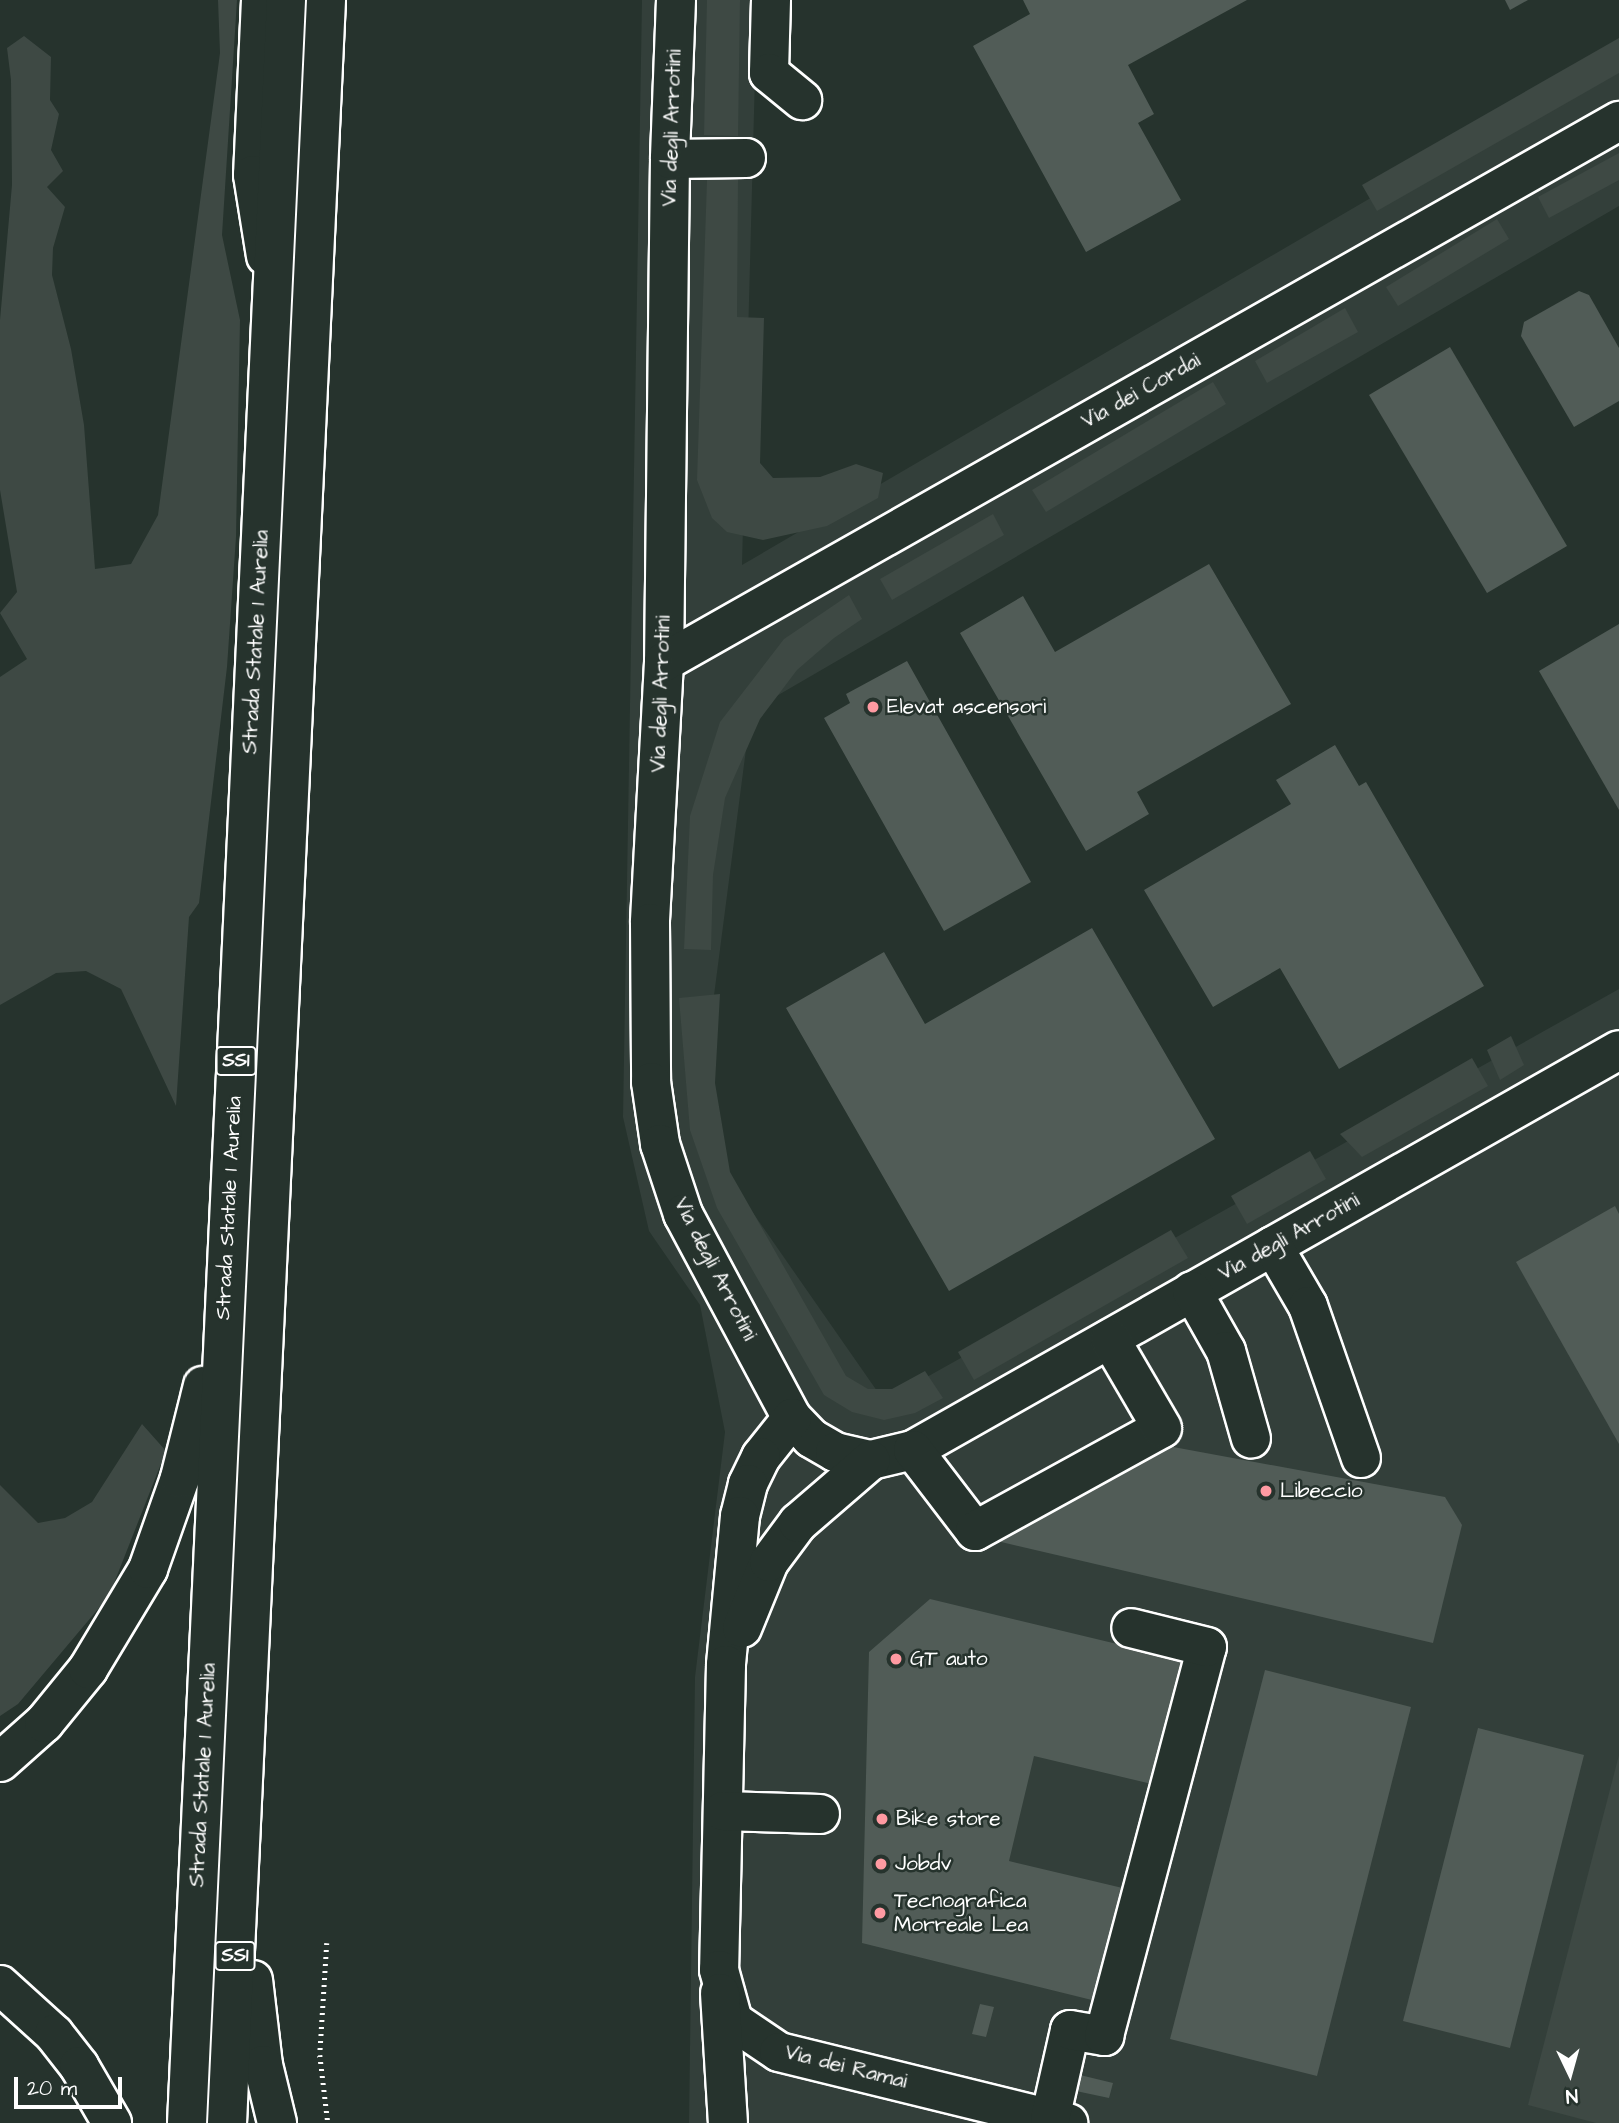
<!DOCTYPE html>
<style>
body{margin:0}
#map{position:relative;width:1619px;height:2123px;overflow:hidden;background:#26332d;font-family:"Architects Daughter",sans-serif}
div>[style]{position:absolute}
.built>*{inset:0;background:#333f3a}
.green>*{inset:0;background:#3e4944}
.building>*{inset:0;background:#515c57}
.path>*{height:4.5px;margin-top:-2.25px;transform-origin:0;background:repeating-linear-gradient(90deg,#fff 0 2px,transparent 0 7px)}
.roads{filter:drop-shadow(2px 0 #fff) drop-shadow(-2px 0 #fff) drop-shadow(0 2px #fff) drop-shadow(0 -2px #fff)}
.minor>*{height:38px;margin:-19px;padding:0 19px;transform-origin:19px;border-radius:19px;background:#26332d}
.highway>*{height:38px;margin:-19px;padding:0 19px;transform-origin:19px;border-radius:19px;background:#26332d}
.dots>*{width:19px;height:19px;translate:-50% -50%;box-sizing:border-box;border:4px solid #26332d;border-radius:50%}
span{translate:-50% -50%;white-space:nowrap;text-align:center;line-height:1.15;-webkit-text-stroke:5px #26332d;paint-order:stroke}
.shield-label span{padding:2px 5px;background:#26332d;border:2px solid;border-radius:5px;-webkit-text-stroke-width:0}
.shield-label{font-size:19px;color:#fff;font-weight:700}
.street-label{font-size:21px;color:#fff}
.poi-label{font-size:21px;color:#fff}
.left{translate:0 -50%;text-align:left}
.north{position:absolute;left:1535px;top:2039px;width:70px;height:70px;-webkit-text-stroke:5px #26332d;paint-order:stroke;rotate:175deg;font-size:19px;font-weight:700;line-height:28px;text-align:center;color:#fff}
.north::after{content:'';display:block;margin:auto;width:24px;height:32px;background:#fff;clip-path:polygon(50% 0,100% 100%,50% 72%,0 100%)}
.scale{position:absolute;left:14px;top:2077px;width:108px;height:32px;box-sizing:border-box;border:4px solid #fff;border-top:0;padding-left:9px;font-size:21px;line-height:24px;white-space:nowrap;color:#fff;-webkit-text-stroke:5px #26332d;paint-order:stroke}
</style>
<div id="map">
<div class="built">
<div style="clip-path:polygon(642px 0,757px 0,742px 565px,1619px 53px,1619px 206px,751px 711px,706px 1057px,721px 1167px,884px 1401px,1619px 989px,1619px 2123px,689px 2123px,695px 1677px,725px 1432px,700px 1305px,649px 1231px,623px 1117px)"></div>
</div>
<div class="green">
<div style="clip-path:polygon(218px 0,237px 0,222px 235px,240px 320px,236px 537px,227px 667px,199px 903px,189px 917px,176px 1106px,121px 989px,86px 971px,56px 973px,0 1005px,0 677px,27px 659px,0 613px,17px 592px,0 490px,0 320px,12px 185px,11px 80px,7px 48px,24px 36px,51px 57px,50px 100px,59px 114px,51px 150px,63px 171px,47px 187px,65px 207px,53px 248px,52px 275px,71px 349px,84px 425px,95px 569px,131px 564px,158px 515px,220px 53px)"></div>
<div style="clip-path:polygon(707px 0,740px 0,738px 136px,704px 135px)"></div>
<div style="clip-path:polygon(1619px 38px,1619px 73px,1377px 211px,1362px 185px)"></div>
<div style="clip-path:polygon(1619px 153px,1619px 180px,1549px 218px,1538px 197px)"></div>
<div style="clip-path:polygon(738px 179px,737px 317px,764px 318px,760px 463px,773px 478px,820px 477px,856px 464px,883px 473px,878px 498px,827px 526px,763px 540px,727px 532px,712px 518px,697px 480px,707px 180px)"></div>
<div style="clip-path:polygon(1497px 219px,1509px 239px,1398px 306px,1386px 287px)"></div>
<div style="clip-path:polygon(1345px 308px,1358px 332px,1267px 383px,1255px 361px)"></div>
<div style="clip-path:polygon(1213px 382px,1226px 404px,1046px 512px,1032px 490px)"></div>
<div style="clip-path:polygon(993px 514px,1004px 535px,892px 600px,880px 579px)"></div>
<div style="clip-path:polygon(849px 595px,862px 619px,834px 638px,797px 670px,760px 719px,725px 798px,713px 875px,711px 950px,684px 949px,690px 816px,720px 722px,784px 639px)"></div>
<div style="clip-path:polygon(720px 994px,715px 1083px,730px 1172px,846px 1376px,868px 1389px,892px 1389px,925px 1371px,943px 1398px,915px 1413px,884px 1420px,852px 1412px,824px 1395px,717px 1208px,690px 1130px,679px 998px)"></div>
<div style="clip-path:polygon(1511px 1036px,1524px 1065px,1500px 1080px,1487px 1050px)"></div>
<div style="clip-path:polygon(1472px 1058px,1488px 1086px,1362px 1157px,1340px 1134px)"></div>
<div style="clip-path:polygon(1310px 1151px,1326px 1179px,1247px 1224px,1231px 1196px)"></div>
<div style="clip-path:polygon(1171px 1230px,1188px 1258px,974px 1380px,958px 1352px)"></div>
<div style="clip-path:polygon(142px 1424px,166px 1451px,109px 1596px,18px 1704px,0 1716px,0 1485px,38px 1523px,65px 1518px,92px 1502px)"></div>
<div style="clip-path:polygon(1619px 1755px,1619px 2123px,1596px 2123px,1528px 2105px)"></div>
</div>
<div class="building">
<div style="clip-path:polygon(1023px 0,1247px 0,1128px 65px,1154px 114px,1138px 123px,1181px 200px,1086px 252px,973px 46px,1030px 14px)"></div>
<div style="clip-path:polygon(1505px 0,1528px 0,1510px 10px)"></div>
<div style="clip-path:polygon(1579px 291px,1589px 295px,1619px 348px,1619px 401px,1574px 427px,1521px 336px,1524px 322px)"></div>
<div style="clip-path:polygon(1450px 347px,1567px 546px,1487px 593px,1369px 395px)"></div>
<div style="clip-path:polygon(1209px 564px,1291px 704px,1137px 792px,1149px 814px,1086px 851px,960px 633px,1023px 596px,1055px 652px)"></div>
<div style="clip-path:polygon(1619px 624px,1619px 810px,1539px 671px)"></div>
<div style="clip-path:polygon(907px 661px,1031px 882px,944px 931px,824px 718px,850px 703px,846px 694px)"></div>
<div style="clip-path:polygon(1335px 745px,1359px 786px,1366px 782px,1484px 986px,1339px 1069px,1280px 968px,1213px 1007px,1144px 890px,1291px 804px,1276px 780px)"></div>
<div style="clip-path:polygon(1092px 928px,1215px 1139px,949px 1291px,786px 1008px,884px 952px,925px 1024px)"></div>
<div style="clip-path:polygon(1615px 1206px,1619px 1214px,1619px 1444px,1516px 1262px)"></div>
<div style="clip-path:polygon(1157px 1444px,1445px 1497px,1462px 1525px,1433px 1643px,997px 1541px)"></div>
<div style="clip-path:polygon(930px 1599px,1188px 1661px,1156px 1785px,1034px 1756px,1009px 1861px,1131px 1890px,1104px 2003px,862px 1943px,869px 1652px)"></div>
<div style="clip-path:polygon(1265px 1670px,1411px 1707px,1317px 2076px,1170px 2039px)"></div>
<div style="clip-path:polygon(1478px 1728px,1584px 1755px,1510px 2048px,1403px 2021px)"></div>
<div style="clip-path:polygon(980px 2004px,994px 2007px,986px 2037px,972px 2034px)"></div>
<div style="clip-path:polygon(1080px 2075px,1113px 2083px,1109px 2098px,1076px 2091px)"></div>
</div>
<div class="path">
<div style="left:327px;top:1943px;width:112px;rotate:93.6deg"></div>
<div style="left:320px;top:2055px;width:68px;rotate:83.3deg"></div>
</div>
<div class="roads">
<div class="minor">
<div style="left:261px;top:0;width:175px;rotate:92.6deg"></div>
<div style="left:253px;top:175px;width:82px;rotate:80.9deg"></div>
<div style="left:676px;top:0;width:159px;rotate:92.2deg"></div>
<div style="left:670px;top:159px;width:503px;rotate:90.68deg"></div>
<div style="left:664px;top:662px;width:261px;rotate:93.1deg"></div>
<div style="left:650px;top:923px;width:159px;rotate:89.6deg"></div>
<div style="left:651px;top:1082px;width:63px;rotate:81.7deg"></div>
<div style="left:660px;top:1144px;width:74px;rotate:71.8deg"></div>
<div style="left:683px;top:1214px;width:231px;rotate:61.9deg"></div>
<div style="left:792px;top:1418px;width:28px;rotate:46deg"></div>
<div style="left:811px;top:1438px;width:28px;rotate:30deg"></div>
<div style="left:835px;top:1452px;width:37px;rotate:13deg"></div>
<div style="left:871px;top:1460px;width:43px;rotate:-13.4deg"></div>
<div style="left:913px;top:1450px;width:811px;rotate:-29.53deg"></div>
<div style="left:771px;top:0;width:73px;rotate:91.6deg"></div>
<div style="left:769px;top:73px;width:43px;rotate:39.3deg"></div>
<div style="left:670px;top:159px;width:76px;rotate:-0.8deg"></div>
<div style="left:664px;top:662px;width:1098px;rotate:-29.53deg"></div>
<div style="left:1273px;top:1246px;width:69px;rotate:59.7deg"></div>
<div style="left:1308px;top:1306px;width:161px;rotate:70.8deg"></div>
<div style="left:1192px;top:1291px;width:69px;rotate:60.5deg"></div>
<div style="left:1226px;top:1351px;width:91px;rotate:74.1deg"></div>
<div style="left:792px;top:1418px;width:50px;rotate:128.5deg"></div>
<div style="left:761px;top:1457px;width:30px;rotate:116deg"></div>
<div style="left:748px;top:1484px;width:33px;rotate:104deg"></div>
<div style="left:740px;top:1516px;width:150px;rotate:95.4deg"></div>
<div style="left:726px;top:1665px;width:305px;rotate:91.3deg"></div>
<div style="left:719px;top:1970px;width:53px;rotate:74.6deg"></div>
<div style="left:733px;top:2021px;width:55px;rotate:34deg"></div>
<div style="left:779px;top:2052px;width:298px;rotate:13.8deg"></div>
<div style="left:913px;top:1450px;width:102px;rotate:52.6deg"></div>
<div style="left:975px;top:1531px;width:213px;rotate:-28.8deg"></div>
<div style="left:1162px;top:1428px;width:103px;rotate:-120.3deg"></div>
<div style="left:742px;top:1628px;width:71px;rotate:-67.8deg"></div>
<div style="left:769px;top:1562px;width:49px;rotate:-53.4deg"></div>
<div style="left:798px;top:1523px;width:96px;rotate:-40.8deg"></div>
<div style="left:723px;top:1811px;width:97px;rotate:1.8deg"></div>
<div style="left:720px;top:1993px;width:130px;rotate:86.5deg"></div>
<div style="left:1050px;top:2119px;width:91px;rotate:-77.3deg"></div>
<div style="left:1070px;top:2030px;width:35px;rotate:10deg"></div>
<div style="left:1104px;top:2036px;width:402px;rotate:-75.2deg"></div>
<div style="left:1207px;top:1647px;width:78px;rotate:-166deg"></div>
</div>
<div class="highway">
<div style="left:0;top:1762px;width:59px;rotate:-41.6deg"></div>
<div style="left:44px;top:1723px;width:70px;rotate:-50.8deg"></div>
<div style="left:88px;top:1669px;width:117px;rotate:-59deg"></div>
<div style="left:148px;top:1569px;width:96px;rotate:-70.6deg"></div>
<div style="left:180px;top:1478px;width:95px;rotate:-76deg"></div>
<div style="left:253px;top:1980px;width:86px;rotate:83.3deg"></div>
<div style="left:263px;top:2065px;width:60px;rotate:76.4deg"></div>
<div style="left:0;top:1985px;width:73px;rotate:42.2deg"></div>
<div style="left:54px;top:2034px;width:41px;rotate:52deg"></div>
<div style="left:79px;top:2066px;width:66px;rotate:59.9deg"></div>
<div style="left:187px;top:2123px;width:2125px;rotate:-87.33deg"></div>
<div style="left:227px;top:2123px;width:2125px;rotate:-87.33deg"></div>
</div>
</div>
<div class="dots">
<div style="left:873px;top:707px;background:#ff9aa2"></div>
<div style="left:1266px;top:1491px;background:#ff9aa2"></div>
<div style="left:896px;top:1659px;background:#ff9aa2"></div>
<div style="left:882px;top:1819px;background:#ff9aa2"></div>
<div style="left:881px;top:1864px;background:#ff9aa2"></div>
<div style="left:880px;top:1913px;background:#ff9aa2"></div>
</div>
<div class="shield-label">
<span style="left:236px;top:1061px">SS1</span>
<span style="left:235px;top:1956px">SS1</span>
</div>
<div class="street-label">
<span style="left:672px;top:128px;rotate:-88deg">Via degli Arrotini</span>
<span style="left:1141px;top:391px;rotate:-29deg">Via dei Cordai</span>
<span style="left:256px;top:642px;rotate:-87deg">Strada Statale 1 Aurelia</span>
<span style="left:661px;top:694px;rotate:-88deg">Via degli Arrotini</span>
<span style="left:229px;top:1208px;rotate:-87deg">Strada Statale 1 Aurelia</span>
<span style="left:1289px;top:1237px;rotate:-29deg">Via degli Arrotini</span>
<span style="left:715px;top:1269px;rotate:63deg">Via degli Arrotini</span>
<span style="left:203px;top:1775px;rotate:-87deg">Strada Statale 1 Aurelia</span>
<span style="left:846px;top:2067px;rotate:14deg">Via dei Ramai</span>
</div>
<div class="poi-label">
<span class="left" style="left:887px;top:707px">Elevat ascensori</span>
<span class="left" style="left:1280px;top:1491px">Libeccio</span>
<span class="left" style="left:910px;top:1659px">GT auto</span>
<span class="left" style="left:896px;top:1819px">Bike store</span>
<span class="left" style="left:895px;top:1864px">Jobdv</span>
<span class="left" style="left:894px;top:1913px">Tecnografica<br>Morreale Lea</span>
</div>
<div class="north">N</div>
<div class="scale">20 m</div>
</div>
